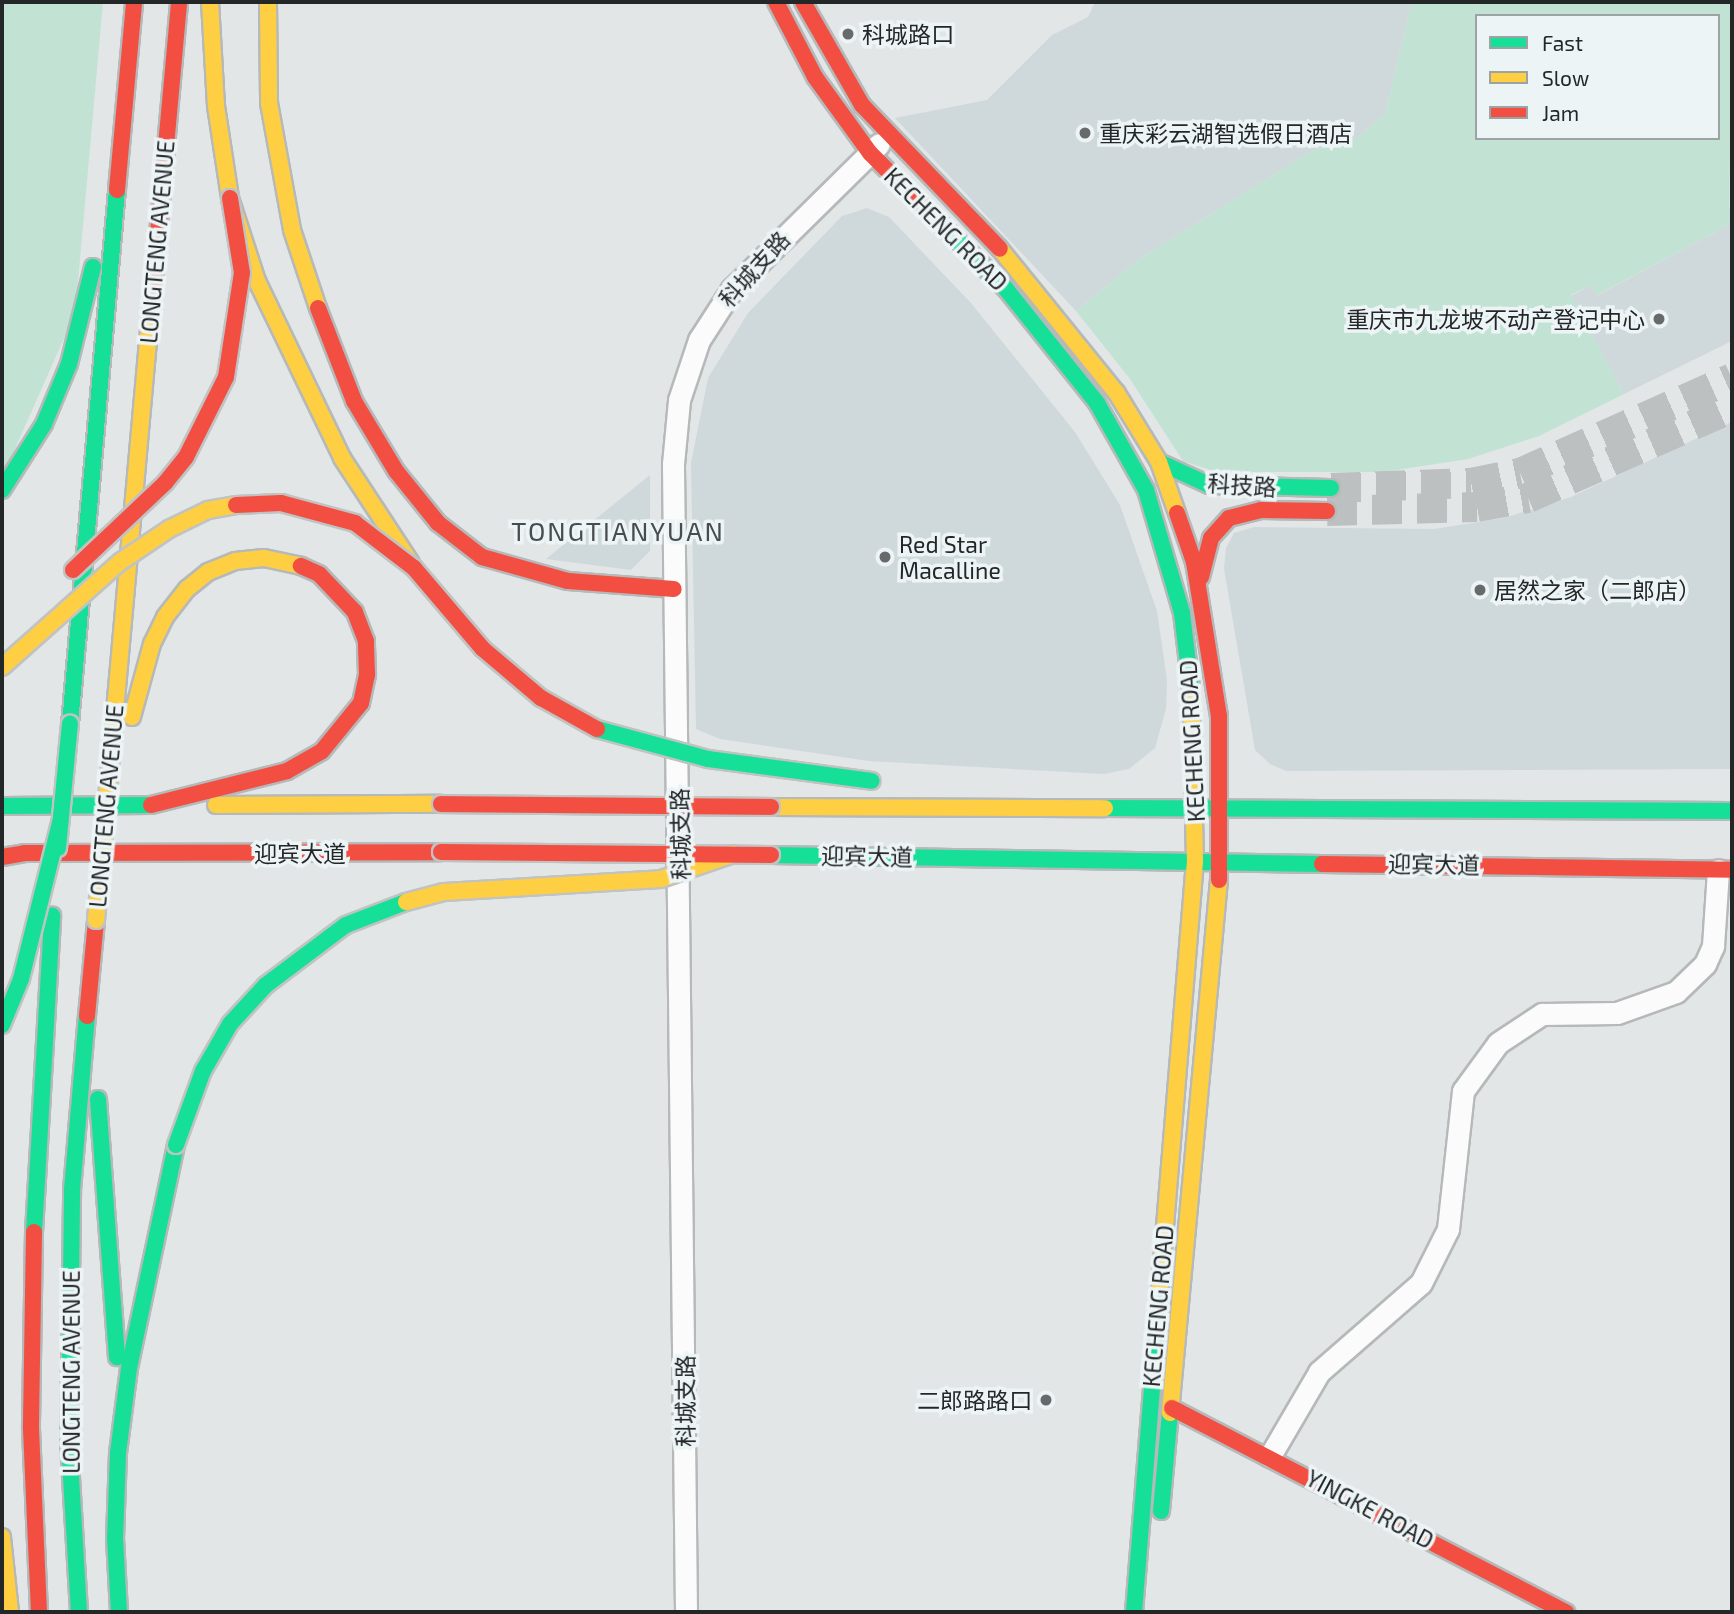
<!DOCTYPE html>
<meta charset="utf-8">
<style>
body{margin:0}
#map{position:relative;width:1734px;height:1614px;overflow:hidden;background:#e2e6e6;font-family:"Exo 2","Noto Sans SC",sans-serif}
div>[style]{position:absolute}
.built>*{inset:0;background:#cfd9dc}
.green>*{inset:0;background:#c2e2d4}
.secondary-tunnel>*{height:30px;margin-top:-15px;transform-origin:0;background:repeating-linear-gradient(90deg,#bcc0c0 0 30px,transparent 0 45px)}
.roads{filter:drop-shadow(2px 0 #b6b9b9) drop-shadow(-2px 0 #b6b9b9) drop-shadow(0 2px #b6b9b9) drop-shadow(0 -2px #b6b9b9)}
.street>*{height:21px;margin:-10.5px;padding:0 10.5px;transform-origin:10.5px;border-radius:10.5px;background:#fbfbfb}
.fast>*{height:16px;margin:-8px;padding:0 8px;transform-origin:8px;border-radius:8px;background:#16e098}
.slow>*{height:16px;margin:-8px;padding:0 8px;transform-origin:8px;border-radius:8px;background:#ffcf43}
.jam>*{height:16px;margin:-8px;padding:0 8px;transform-origin:8px;border-radius:8px;background:#f24e42}
.bridges{filter:drop-shadow(2px 0 #c1c3c3) drop-shadow(-2px 0 #c1c3c3) drop-shadow(0 2px #c1c3c3) drop-shadow(0 -2px #c1c3c3)}
.fast-bridge>*{height:16px;margin:-8px;padding:0 8px;transform-origin:8px;border-radius:8px;background:#16e098}
.slow-bridge>*{height:16px;margin:-8px;padding:0 8px;transform-origin:8px;border-radius:8px;background:#ffcf43}
.jam-bridge>*{height:16px;margin:-8px;padding:0 8px;transform-origin:8px;border-radius:8px;background:#f24e42}
.dots>*{width:19px;height:19px;translate:-50% -50%;box-sizing:border-box;border:4px solid #edf4f6;border-radius:50%}
span{translate:-50% -50%;white-space:nowrap;text-align:center;line-height:1.15;-webkit-text-stroke:7px #edf4f6;paint-order:stroke}
.poi-label{font-size:23px;color:#242728}
.left{translate:0 -50%;text-align:left}
.right{translate:-100% -50%;text-align:right}
.street-label{font-size:23px;color:#242728}
.quarter-label{font-size:26px;color:#474d4e;letter-spacing:2px}
.frame{position:absolute;inset:0;border:4px solid #242728;pointer-events:none}
.legend{position:absolute;left:1475px;top:14px;width:245px;height:126px;box-sizing:border-box;background:#edf4f6;border:2px solid #9da2a4;margin:0;padding:9px 12px;list-style:none;font-size:21px;color:#242728}
.legend li{display:flex;align-items:center;gap:14px;height:35px}
.legend b{width:35px;border:2px solid #9da2a4}
</style>
<div id="map">
<div class="built">
<div style="clip-path:polygon(1095px 2px,1412px 2px,1385px 114px,1353px 141px,1334px 141px,1305px 155px,1138px 260px,1076px 311px,895px 118px,987px 100px,1052px 35px,1088px 17px)"></div>
<div style="clip-path:polygon(867px 208px,889px 217px,971px 303px,1075px 432px,1120px 505px,1157px 611px,1167px 680px,1166px 709px,1155px 748px,1129px 769px,1104px 774px,869px 761px,720px 739px,696px 729px,691px 463px,708px 378px,748px 313px,842px 216px)"></div>
<div style="clip-path:polygon(1732px 208px,1732px 341px,1624px 394px,1571px 296px,1591px 285px,1598px 295px,1729px 225px,1726px 210px)"></div>
<div style="clip-path:polygon(1732px 422px,1732px 769px,1286px 771px,1270px 764px,1255px 750px,1224px 569px,1226px 548px,1234px 533px,1254px 527px,1434px 529px,1504px 518px,1571px 497px)"></div>
<div style="clip-path:polygon(650px 475px,650px 551px,631px 570px,546px 559px)"></div>
</div>
<div class="green">
<div style="clip-path:polygon(2px 2px,103px 2px,77px 293px,69px 327px,2px 478px)"></div>
<div style="clip-path:polygon(evenodd,1412px 2px,1732px 2px,1729px 225px,1597px 295px,1591px 285px,1571px 295px,1624px 394px,1539px 436px,1468px 459px,1383px 472px,1217px 472px,1183px 461px,1130px 379px,1076px 311px,1138px 260px,1305px 155px,1334px 141px,1353px 141px,1385px 114px,1412px 2px,1477px 16px,1718px 16px,1718px 138px,1477px 138px,1477px 16px)"></div>
</div>
<div class="secondary-tunnel">
<div style="left:1331px;top:488px;width:140px;rotate:-2deg"></div>
<div style="left:1471px;top:483px;width:50px;rotate:-11.5deg"></div>
<div style="left:1520px;top:473px;width:232px;rotate:-24.1deg"></div>
<div style="left:1327px;top:511px;width:150px;rotate:-1.5deg"></div>
<div style="left:1477px;top:507px;width:52px;rotate:-10deg"></div>
<div style="left:1528px;top:498px;width:223px;rotate:-23.8deg"></div>
</div>
<div class="roads">
<div class="street">
<div style="left:1270px;top:1456px;width:97px;rotate:-59.7deg"></div>
<div style="left:1319px;top:1372px;width:135px;rotate:-41.1deg"></div>
<div style="left:1421px;top:1283px;width:60px;rotate:-63.4deg"></div>
<div style="left:1448px;top:1229px;width:139px;rotate:-83.8deg"></div>
<div style="left:1463px;top:1091px;width:59px;rotate:-53.9deg"></div>
<div style="left:1498px;top:1043px;width:53px;rotate:-33.4deg"></div>
<div style="left:1542px;top:1014px;width:75px;rotate:-0.8deg"></div>
<div style="left:1617px;top:1013px;width:63px;rotate:-19.6deg"></div>
<div style="left:1676px;top:992px;width:40px;rotate:-44deg"></div>
<div style="left:1705px;top:964px;width:20px;rotate:-66deg"></div>
<div style="left:1713px;top:946px;width:76px;rotate:-86.2deg"></div>
<div style="left:686px;top:1612px;width:1148px;rotate:-90.65deg"></div>
<div style="left:673px;top:464px;width:64px;rotate:-84.6deg"></div>
<div style="left:679px;top:400px;width:63px;rotate:-71.6deg"></div>
<div style="left:699px;top:340px;width:61px;rotate:-57.1deg"></div>
<div style="left:732px;top:289px;width:206px;rotate:-44.6deg"></div>
</div>
<div class="fast">
<div style="left:934px;top:217px;width:102px;rotate:45deg"></div>
<div style="left:1006px;top:289px;width:146px;rotate:51.4deg"></div>
<div style="left:1097px;top:403px;width:100px;rotate:60.6deg"></div>
<div style="left:1146px;top:490px;width:128px;rotate:73.7deg"></div>
<div style="left:1182px;top:613px;width:76px;rotate:83.2deg"></div>
<div style="left:1159px;top:462px;width:55px;rotate:24.7deg"></div>
<div style="left:1209px;top:485px;width:122px;rotate:1.4deg"></div>
<div style="left:2px;top:490px;width:78px;rotate:-57.5deg"></div>
<div style="left:44px;top:424px;width:65px;rotate:-67.4deg"></div>
<div style="left:69px;top:364px;width:100px;rotate:-76.1deg"></div>
<div style="left:70px;top:724px;width:536px;rotate:-84.97deg"></div>
<div style="left:2px;top:806px;width:149px;rotate:-0.4deg"></div>
<div style="left:1105px;top:808px;width:627px;rotate:0.27deg"></div>
<div style="left:771px;top:855px;width:551px;rotate:0.94deg"></div>
<div style="left:98px;top:1099px;width:259px;rotate:85.8deg"></div>
<div style="left:34px;top:1232px;width:317px;rotate:-86.7deg"></div>
<div style="left:1161px;top:1511px;width:98px;rotate:-84.8deg"></div>
<div style="left:79px;top:1612px;width:167px;rotate:-93.4deg"></div>
<div style="left:69px;top:1445px;width:255px;rotate:-89.3deg"></div>
<div style="left:72px;top:1190px;width:175px;rotate:-85.1deg"></div>
<div style="left:119px;top:1612px;width:73px;rotate:-93.1deg"></div>
<div style="left:115px;top:1539px;width:86px;rotate:-88deg"></div>
<div style="left:118px;top:1453px;width:86px;rotate:-82.6deg"></div>
<div style="left:129px;top:1368px;width:228px;rotate:-78.1deg"></div>
<div style="left:1134px;top:1612px;width:326px;rotate:-85.4deg"></div>
</div>
<div class="slow">
<div style="left:210px;top:2px;width:104px;rotate:86.7deg"></div>
<div style="left:216px;top:106px;width:93px;rotate:81.3deg"></div>
<div style="left:230px;top:198px;width:87px;rotate:72deg"></div>
<div style="left:257px;top:281px;width:196px;rotate:64.3deg"></div>
<div style="left:342px;top:458px;width:126px;rotate:56.7deg"></div>
<div style="left:268px;top:2px;width:101px;rotate:89.4deg"></div>
<div style="left:269px;top:103px;width:129px;rotate:79.7deg"></div>
<div style="left:292px;top:230px;width:82px;rotate:71.6deg"></div>
<div style="left:1000px;top:249px;width:184px;rotate:51deg"></div>
<div style="left:1116px;top:392px;width:82px;rotate:58.4deg"></div>
<div style="left:1159px;top:462px;width:54px;rotate:70.6deg"></div>
<div style="left:132px;top:717px;width:76px;rotate:-74.7deg"></div>
<div style="left:152px;top:644px;width:30px;rotate:-64deg"></div>
<div style="left:165px;top:617px;width:36px;rotate:-52deg"></div>
<div style="left:187px;top:589px;width:27px;rotate:-39deg"></div>
<div style="left:208px;top:572px;width:29px;rotate:-22deg"></div>
<div style="left:235px;top:561px;width:29px;rotate:-6deg"></div>
<div style="left:264px;top:558px;width:38px;rotate:12deg"></div>
<div style="left:114px;top:722px;width:413px;rotate:-84.9deg"></div>
<div style="left:216px;top:805px;width:225px;rotate:-0.3deg"></div>
<div style="left:771px;top:807px;width:334px;rotate:0.2deg"></div>
<div style="left:1160px;top:1287px;width:427px;rotate:-85.3deg"></div>
<div style="left:1195px;top:861px;width:173px;rotate:-91.3deg"></div>
<div style="left:1170px;top:1413px;width:535px;rotate:-84.75deg"></div>
<div style="left:2px;top:1537px;width:75px;rotate:83.9deg"></div>
</div>
<div class="jam">
<div style="left:776px;top:2px;width:85px;rotate:62.5deg"></div>
<div style="left:815px;top:77px;width:94px;rotate:54.1deg"></div>
<div style="left:870px;top:153px;width:91px;rotate:45deg"></div>
<div style="left:803px;top:2px;width:119px;rotate:60.2deg"></div>
<div style="left:862px;top:105px;width:199px;rotate:46.2deg"></div>
<div style="left:117px;top:190px;width:189px;rotate:-84.8deg"></div>
<div style="left:318px;top:308px;width:100px;rotate:68.8deg"></div>
<div style="left:354px;top:401px;width:82px;rotate:59deg"></div>
<div style="left:396px;top:471px;width:67px;rotate:51.1deg"></div>
<div style="left:438px;top:523px;width:56px;rotate:37.7deg"></div>
<div style="left:482px;top:557px;width:89px;rotate:15.6deg"></div>
<div style="left:568px;top:581px;width:106px;rotate:4.3deg"></div>
<div style="left:151px;top:311px;width:310px;rotate:-84.8deg"></div>
<div style="left:1177px;top:513px;width:52px;rotate:70.9deg"></div>
<div style="left:1194px;top:562px;width:156px;rotate:80.8deg"></div>
<div style="left:1219px;top:716px;width:164px;rotate:90deg"></div>
<div style="left:1201px;top:577px;width:40px;rotate:-75.6deg"></div>
<div style="left:1211px;top:538px;width:27px;rotate:-48deg"></div>
<div style="left:1229px;top:518px;width:33px;rotate:-14deg"></div>
<div style="left:1261px;top:510px;width:66px;rotate:0.9deg"></div>
<div style="left:151px;top:805px;width:140px;rotate:-14deg"></div>
<div style="left:287px;top:771px;width:40px;rotate:-29.7deg"></div>
<div style="left:322px;top:751px;width:62px;rotate:-50.9deg"></div>
<div style="left:361px;top:703px;width:30px;rotate:-78deg"></div>
<div style="left:367px;top:674px;width:33px;rotate:-92deg"></div>
<div style="left:366px;top:641px;width:31px;rotate:-111deg"></div>
<div style="left:355px;top:612px;width:52px;rotate:-133.5deg"></div>
<div style="left:319px;top:574px;width:20px;rotate:-156deg"></div>
<div style="left:2px;top:857px;width:23px;rotate:-10deg"></div>
<div style="left:25px;top:853px;width:416px;rotate:-0.1deg"></div>
<div style="left:1322px;top:864px;width:410px;rotate:0.8deg"></div>
<div style="left:87px;top:1016px;width:96px;rotate:-84.6deg"></div>
<div style="left:34px;top:1232px;width:197px;rotate:90.9deg"></div>
<div style="left:31px;top:1429px;width:183px;rotate:87.5deg"></div>
<div style="left:1172px;top:1408px;width:444px;rotate:27.4deg"></div>
</div>
</div>
<div class="bridges">
<div class="fast-bridge">
<div style="left:597px;top:729px;width:115px;rotate:15.1deg"></div>
<div style="left:708px;top:759px;width:165px;rotate:7.6deg"></div>
<div style="left:58px;top:848px;width:125px;rotate:-84.5deg"></div>
<div style="left:2px;top:1025px;width:50px;rotate:-67.6deg"></div>
<div style="left:21px;top:979px;width:162px;rotate:-76deg"></div>
<div style="left:176px;top:1145px;width:79px;rotate:-70deg"></div>
<div style="left:203px;top:1071px;width:54px;rotate:-60.1deg"></div>
<div style="left:230px;top:1024px;width:53px;rotate:-47.3deg"></div>
<div style="left:266px;top:985px;width:100px;rotate:-36.9deg"></div>
<div style="left:346px;top:925px;width:64px;rotate:-21deg"></div>
</div>
<div class="slow-bridge">
<div style="left:2px;top:667px;width:158px;rotate:-41.7deg"></div>
<div style="left:120px;top:562px;width:59px;rotate:-34deg"></div>
<div style="left:169px;top:529px;width:43px;rotate:-26deg"></div>
<div style="left:208px;top:510px;width:28px;rotate:-10deg"></div>
<div style="left:406px;top:902px;width:39px;rotate:-15deg"></div>
<div style="left:444px;top:892px;width:217px;rotate:-3.4deg"></div>
<div style="left:661px;top:879px;width:76px;rotate:-19.1deg"></div>
<div style="left:96px;top:920px;width:199px;rotate:-84.8deg"></div>
</div>
<div class="jam-bridge">
<div style="left:236px;top:505px;width:45px;rotate:-2.5deg"></div>
<div style="left:281px;top:503px;width:77px;rotate:15.1deg"></div>
<div style="left:355px;top:523px;width:74px;rotate:37.3deg"></div>
<div style="left:414px;top:568px;width:106px;rotate:49.6deg"></div>
<div style="left:483px;top:649px;width:76px;rotate:40.2deg"></div>
<div style="left:541px;top:698px;width:64px;rotate:29deg"></div>
<div style="left:73px;top:570px;width:127px;rotate:-43.4deg"></div>
<div style="left:165px;top:483px;width:33px;rotate:-51deg"></div>
<div style="left:186px;top:457px;width:89px;rotate:-63.4deg"></div>
<div style="left:226px;top:377px;width:105px;rotate:-81.3deg"></div>
<div style="left:242px;top:273px;width:76px;rotate:-99.1deg"></div>
<div style="left:441px;top:804px;width:330px;rotate:0.5deg"></div>
<div style="left:441px;top:852px;width:330px;rotate:0.5deg"></div>
</div>
</div>
<div class="dots">
<div style="left:848px;top:34px;background:#666a6a"></div>
<div style="left:1085px;top:133px;background:#666a6a"></div>
<div style="left:1659px;top:319px;background:#666a6a"></div>
<div style="left:885px;top:557px;background:#666a6a"></div>
<div style="left:1480px;top:590px;background:#666a6a"></div>
<div style="left:1046px;top:1400px;background:#666a6a"></div>
</div>
<div class="poi-label">
<span class="left" style="left:862px;top:34px">科城路口</span>
<span class="left" style="left:1099px;top:133px">重庆彩云湖智选假日酒店</span>
<span class="right" style="left:1645px;top:319px">重庆市九龙坡不动产登记中心</span>
<span class="left" style="left:899px;top:557px">Red Star<br>Macalline</span>
<span class="left" style="left:1494px;top:590px">居然之家（二郎店）</span>
<span class="right" style="left:1032px;top:1400px">二郎路路口</span>
</div>
<div class="street-label">
<span style="left:946px;top:229px;rotate:45deg">KECHENG ROAD</span>
<span style="left:157px;top:242px;rotate:-85deg">LONGTENG AVENUE</span>
<span style="left:754px;top:269px;rotate:-48deg">科城支路</span>
<span style="left:1242px;top:485px;rotate:4deg">科技路</span>
<span style="left:1192px;top:741px;rotate:-93deg">KECHENG ROAD</span>
<span style="left:106px;top:806px;rotate:-85deg">LONGTENG AVENUE</span>
<span style="left:680px;top:834px;rotate:-91deg">科城支路</span>
<span style="left:300px;top:853px">迎宾大道</span>
<span style="left:867px;top:856px;rotate:1deg">迎宾大道</span>
<span style="left:1434px;top:864px;rotate:1deg">迎宾大道</span>
<span style="left:1158px;top:1306px;rotate:-85deg">KECHENG ROAD</span>
<span style="left:71px;top:1372px;rotate:-90deg">LONGTENG AVENUE</span>
<span style="left:685px;top:1401px;rotate:-90deg">科城支路</span>
<span style="left:1370px;top:1509px;rotate:28deg">YINGKE ROAD</span>
</div>
<div class="quarter-label">
<span style="left:618px;top:531px">TONGTIANYUAN</span>
</div>
<div class="frame"></div>
<ul class="legend">
<li><b style="height:9px;background:#16e098"></b>Fast</li>
<li><b style="height:9px;background:#ffcf43"></b>Slow</li>
<li><b style="height:9px;background:#f24e42"></b>Jam</li>
</ul>
</div>
